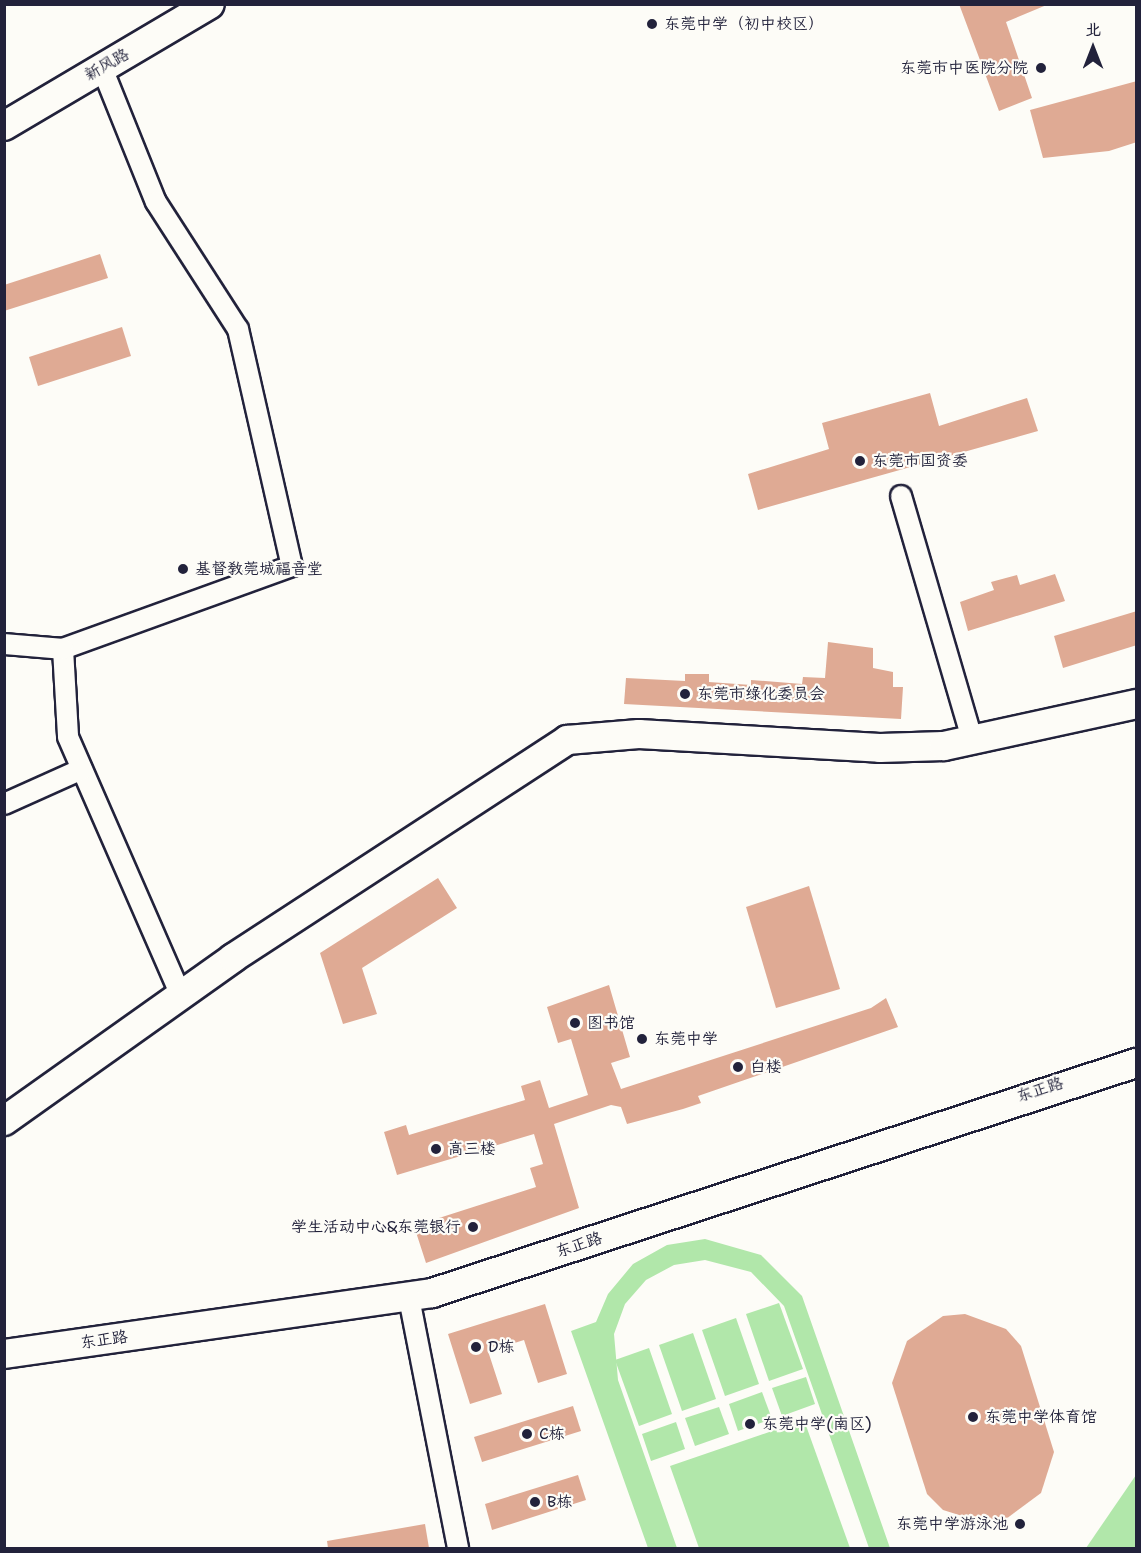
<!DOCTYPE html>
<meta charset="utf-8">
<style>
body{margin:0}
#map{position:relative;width:1141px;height:1553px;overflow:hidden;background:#fdfcf7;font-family:"Shantell Sans","LXGW WenKai TC",sans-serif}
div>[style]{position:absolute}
.green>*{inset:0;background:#b1e7aa}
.building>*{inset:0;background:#dfaa94}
.roads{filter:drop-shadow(2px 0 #22223b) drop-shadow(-2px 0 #22223b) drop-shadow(0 2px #22223b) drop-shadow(0 -2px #22223b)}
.street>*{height:20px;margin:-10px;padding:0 10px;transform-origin:10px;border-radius:10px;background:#fdfcf7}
.secondary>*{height:28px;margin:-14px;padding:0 14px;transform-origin:14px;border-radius:14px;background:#fdfcf7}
.dots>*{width:16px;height:16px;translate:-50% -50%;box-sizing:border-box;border:3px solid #fdfcf7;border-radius:50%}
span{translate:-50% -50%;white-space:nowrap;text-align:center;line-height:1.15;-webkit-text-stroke:4.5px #fdfcf7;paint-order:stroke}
.poi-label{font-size:16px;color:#22223b}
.left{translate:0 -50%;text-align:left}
.right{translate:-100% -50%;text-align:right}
.street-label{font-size:16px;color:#22223b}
.frame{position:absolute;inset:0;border:6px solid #22223b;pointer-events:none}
.north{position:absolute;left:1063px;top:18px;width:60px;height:60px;-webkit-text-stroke:4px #fdfcf7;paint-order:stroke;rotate:0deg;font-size:16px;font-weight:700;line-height:24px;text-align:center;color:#22223b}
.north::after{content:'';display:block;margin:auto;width:21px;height:27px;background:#22223b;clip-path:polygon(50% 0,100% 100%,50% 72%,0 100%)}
</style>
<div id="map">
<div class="green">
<div style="clip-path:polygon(705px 1239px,761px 1255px,802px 1296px,890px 1548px,869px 1548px,784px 1306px,751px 1272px,705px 1260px,674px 1265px,646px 1280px,625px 1304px,614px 1334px,618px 1380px,677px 1548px,648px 1548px,571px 1331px,596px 1322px,608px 1294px,633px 1264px,667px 1245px)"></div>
<div style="clip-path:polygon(779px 1303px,803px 1369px,769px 1381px,746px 1314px)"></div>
<div style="clip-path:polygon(736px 1318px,759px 1384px,725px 1396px,702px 1330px)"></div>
<div style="clip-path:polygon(693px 1333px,716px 1399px,682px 1411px,659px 1345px)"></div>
<div style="clip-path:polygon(649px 1348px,672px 1414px,639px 1426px,615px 1360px)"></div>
<div style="clip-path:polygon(806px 1377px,815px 1404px,782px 1416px,772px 1388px)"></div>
<div style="clip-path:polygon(762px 1392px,772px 1419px,738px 1431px,729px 1404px)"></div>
<div style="clip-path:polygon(719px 1407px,729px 1434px,695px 1446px,685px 1418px)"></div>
<div style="clip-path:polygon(804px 1420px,850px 1548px,699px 1548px,670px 1466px)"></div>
<div style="clip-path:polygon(676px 1422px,685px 1449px,651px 1461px,642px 1434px)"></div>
<div style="clip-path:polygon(1136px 1475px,1136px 1548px,1086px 1548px)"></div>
</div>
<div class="building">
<div style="clip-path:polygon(959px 4px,1049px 4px,1006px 22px,1032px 98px,999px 111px)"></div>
<div style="clip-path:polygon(1137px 81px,1137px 142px,1109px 151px,1043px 158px,1030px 110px)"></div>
<div style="clip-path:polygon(100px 254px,108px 278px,4px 311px,4px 285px)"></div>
<div style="clip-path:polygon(122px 327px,131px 356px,38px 386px,29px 357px)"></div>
<div style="clip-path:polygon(930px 393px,939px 426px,1027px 398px,1038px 431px,758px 510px,748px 474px,829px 449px,822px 423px)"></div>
<div style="clip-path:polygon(1055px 574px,1065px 601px,968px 631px,960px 602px,994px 590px,991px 582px,1017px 575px,1020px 585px)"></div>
<div style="clip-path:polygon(1137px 611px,1137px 645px,1063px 668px,1054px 636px)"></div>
<div style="clip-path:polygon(828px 642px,873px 648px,873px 668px,893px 672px,893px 687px,903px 687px,901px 719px,624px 704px,626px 678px,685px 681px,685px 674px,709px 674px,709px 682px,751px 685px,751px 680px,802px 684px,803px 677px,825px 678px)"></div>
<div style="clip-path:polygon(438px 878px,457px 908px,362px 968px,377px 1014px,343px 1024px,320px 953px)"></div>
<div style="clip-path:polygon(809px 886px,840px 989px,776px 1008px,746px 907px)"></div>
<div style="clip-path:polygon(609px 985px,630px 1057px,611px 1063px,621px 1089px,871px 1008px,886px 998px,898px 1027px,698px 1096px,701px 1103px,683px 1109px,627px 1124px,621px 1107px,611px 1105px,554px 1124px,579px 1208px,426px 1263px,414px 1226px,536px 1187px,530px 1168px,543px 1164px,534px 1134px,397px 1175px,384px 1132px,406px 1125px,409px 1135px,525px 1100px,521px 1086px,540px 1080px,549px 1108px,588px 1095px,571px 1039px,558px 1043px,547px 1007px)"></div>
<div style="clip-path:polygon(545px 1304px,567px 1374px,538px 1383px,524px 1340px,488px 1351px,502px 1394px,470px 1404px,448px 1334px)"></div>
<div style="clip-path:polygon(965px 1314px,1006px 1329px,1021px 1346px,1054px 1452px,1041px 1493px,1006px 1519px,985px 1523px,943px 1510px,927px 1494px,892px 1383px,907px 1341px,943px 1316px)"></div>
<div style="clip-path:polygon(573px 1406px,581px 1431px,482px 1462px,474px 1437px)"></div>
<div style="clip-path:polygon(578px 1475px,586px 1500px,492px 1530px,485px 1504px)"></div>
<div style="clip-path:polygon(425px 1524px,429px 1548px,328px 1548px,327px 1541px)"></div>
</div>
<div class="roads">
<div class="street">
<div style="left:102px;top:68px;width:144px;rotate:68.1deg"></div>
<div style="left:156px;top:202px;width:151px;rotate:57.2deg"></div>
<div style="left:238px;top:329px;width:243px;rotate:77.2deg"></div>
<div style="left:292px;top:566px;width:244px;rotate:160.1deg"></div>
<div style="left:63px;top:649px;width:88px;rotate:86.7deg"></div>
<div style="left:68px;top:737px;width:283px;rotate:66.4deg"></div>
<div style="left:901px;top:496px;width:256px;rotate:73.7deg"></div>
<div style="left:4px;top:644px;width:59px;rotate:4.8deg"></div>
<div style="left:4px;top:804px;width:85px;rotate:-24.2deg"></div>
<div style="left:409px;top:1298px;width:255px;rotate:78.9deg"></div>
</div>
<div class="secondary">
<div style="left:4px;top:126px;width:239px;rotate:-30.6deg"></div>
<div style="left:4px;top:1121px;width:281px;rotate:-35.4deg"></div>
<div style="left:233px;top:958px;width:399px;rotate:-33.1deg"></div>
<div style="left:567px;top:740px;width:72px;rotate:-4.8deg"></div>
<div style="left:639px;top:734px;width:241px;rotate:3.3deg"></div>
<div style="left:880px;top:748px;width:64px;rotate:-1.8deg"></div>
<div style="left:944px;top:746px;width:197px;rotate:-12.3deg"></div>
<div style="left:4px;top:1354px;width:432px;rotate:-8.1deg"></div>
<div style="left:432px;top:1293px;width:741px;rotate:-18.09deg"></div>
</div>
</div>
<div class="dots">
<div style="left:652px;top:24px;background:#22223b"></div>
<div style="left:1041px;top:68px;background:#22223b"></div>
<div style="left:860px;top:461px;background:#22223b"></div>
<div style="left:183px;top:569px;background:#22223b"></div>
<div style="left:685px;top:694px;background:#22223b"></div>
<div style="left:575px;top:1023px;background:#22223b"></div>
<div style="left:642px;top:1039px;background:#22223b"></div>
<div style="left:738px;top:1067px;background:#22223b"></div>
<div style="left:436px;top:1149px;background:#22223b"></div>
<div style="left:473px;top:1227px;background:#22223b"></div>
<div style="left:476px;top:1347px;background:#22223b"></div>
<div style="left:973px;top:1417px;background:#22223b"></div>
<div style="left:750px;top:1424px;background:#22223b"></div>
<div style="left:527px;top:1434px;background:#22223b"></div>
<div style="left:535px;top:1502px;background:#22223b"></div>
<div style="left:1020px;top:1524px;background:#22223b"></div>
</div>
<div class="poi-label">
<span class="left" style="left:664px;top:24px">东莞中学（初中校区）</span>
<span class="right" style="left:1028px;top:68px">东莞市中医院分院</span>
<span class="left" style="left:872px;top:461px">东莞市国资委</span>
<span class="left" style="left:195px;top:569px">基督教莞城福音堂</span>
<span class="left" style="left:697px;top:694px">东莞市绿化委员会</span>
<span class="left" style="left:587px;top:1023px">图书馆</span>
<span class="left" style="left:654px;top:1039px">东莞中学</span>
<span class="left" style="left:750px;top:1067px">白楼</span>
<span class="left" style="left:448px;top:1149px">高三楼</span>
<span class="right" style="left:461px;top:1227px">学生活动中心&amp;东莞银行</span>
<span class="left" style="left:488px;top:1347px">D栋</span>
<span class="left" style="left:985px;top:1417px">东莞中学体育馆</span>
<span class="left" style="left:762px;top:1424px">东莞中学(南区)</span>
<span class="left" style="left:539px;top:1434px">C栋</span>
<span class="left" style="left:547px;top:1502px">B栋</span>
<span class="right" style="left:1008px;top:1524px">东莞中学游泳池</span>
</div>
<div class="street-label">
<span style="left:107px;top:65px;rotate:-30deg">新风路</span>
<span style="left:1040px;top:1090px;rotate:-18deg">东正路</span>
<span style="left:579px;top:1245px;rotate:-18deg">东正路</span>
<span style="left:104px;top:1340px;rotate:-8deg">东正路</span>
</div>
<div class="frame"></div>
<div class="north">北</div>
</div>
